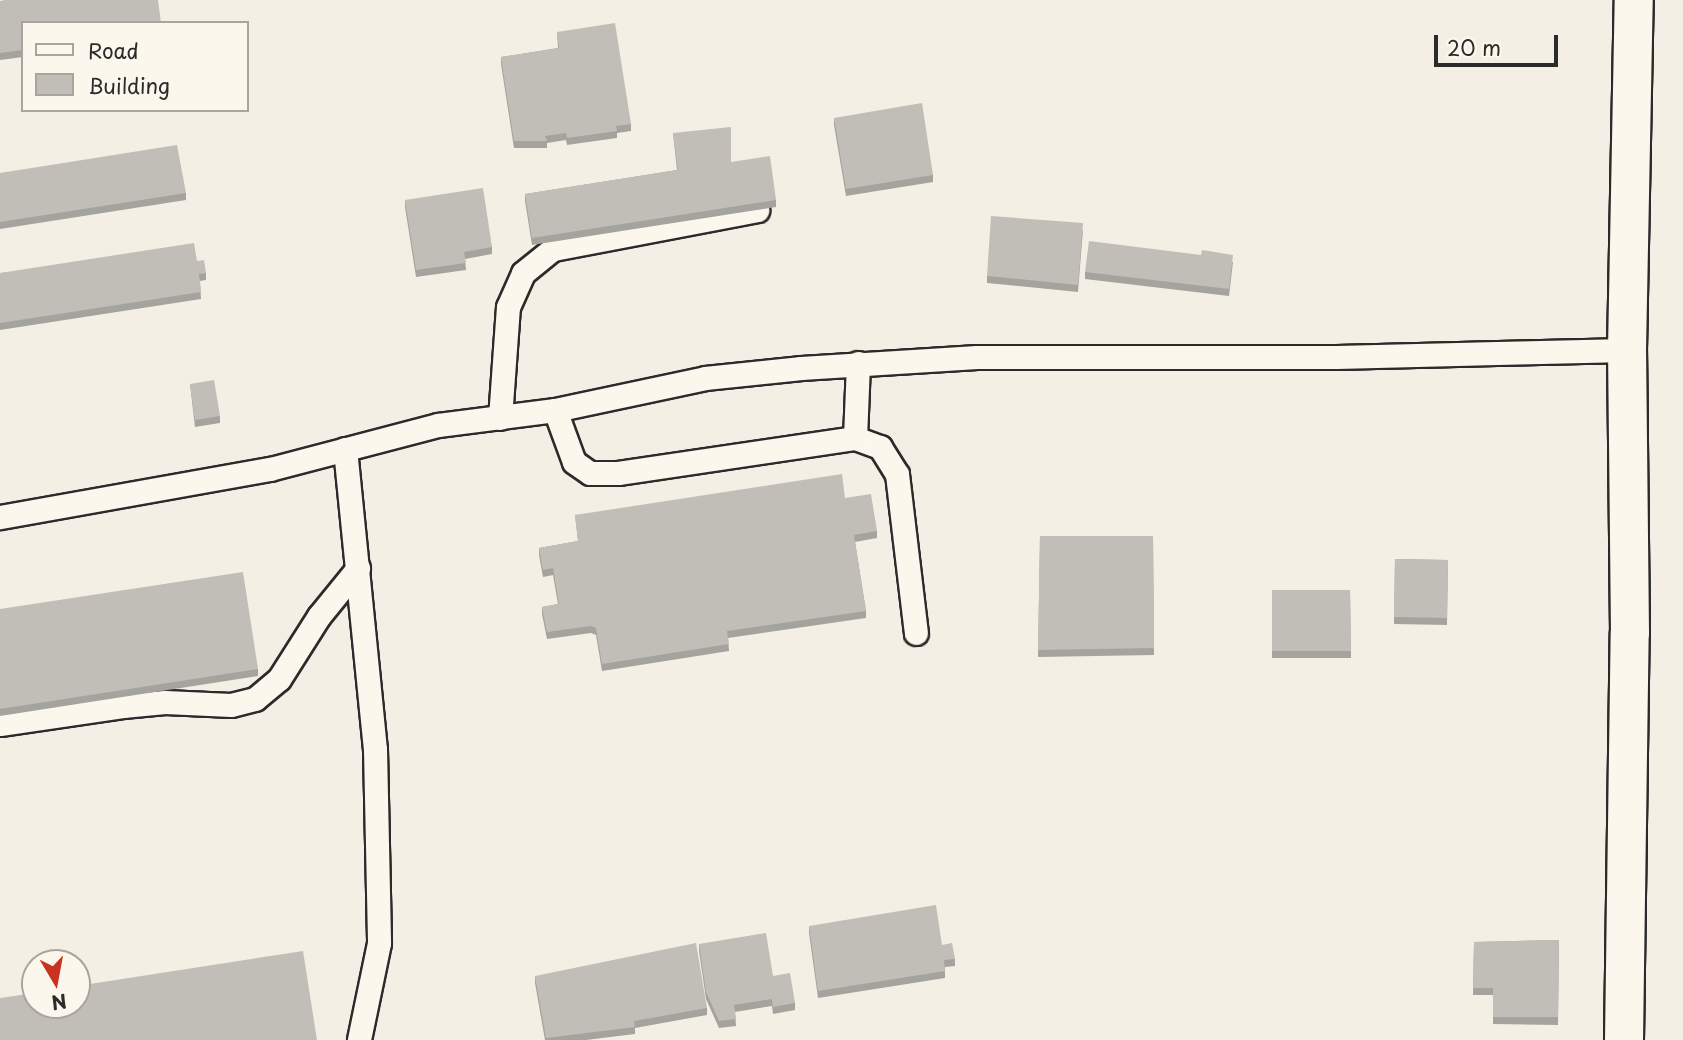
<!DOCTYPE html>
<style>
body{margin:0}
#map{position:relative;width:1683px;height:1040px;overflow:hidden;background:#f3efe4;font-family:"Playpen Sans",sans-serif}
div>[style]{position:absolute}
.roads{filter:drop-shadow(2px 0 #2b2b2b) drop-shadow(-2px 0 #2b2b2b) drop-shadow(0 2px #2b2b2b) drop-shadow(0 -2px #2b2b2b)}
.service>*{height:23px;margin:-11.5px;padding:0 11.5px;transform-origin:11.5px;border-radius:11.5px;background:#fbf7ec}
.minor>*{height:38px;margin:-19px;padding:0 19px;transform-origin:19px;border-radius:19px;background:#fbf7ec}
.wall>*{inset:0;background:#a5a39d}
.building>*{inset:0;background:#c0beb6}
span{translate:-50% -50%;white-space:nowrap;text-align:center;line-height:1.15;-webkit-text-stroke:5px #fbf7ec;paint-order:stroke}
.legend{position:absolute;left:21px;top:21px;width:228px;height:91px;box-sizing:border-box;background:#fbf7ec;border:2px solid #a8a59f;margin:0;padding:9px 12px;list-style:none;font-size:21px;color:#2b2b2b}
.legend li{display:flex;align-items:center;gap:14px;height:35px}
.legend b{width:35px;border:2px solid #a8a59f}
.north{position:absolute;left:21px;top:949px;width:70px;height:70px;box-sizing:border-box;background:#fbf7ec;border:2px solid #a8a59f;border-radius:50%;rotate:170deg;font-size:19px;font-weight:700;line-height:28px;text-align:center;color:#2b2b2b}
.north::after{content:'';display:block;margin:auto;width:24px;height:32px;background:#c8321e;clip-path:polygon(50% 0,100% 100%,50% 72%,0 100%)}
.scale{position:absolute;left:1434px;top:35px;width:124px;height:32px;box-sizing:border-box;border:4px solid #2b2b2b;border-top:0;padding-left:9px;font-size:21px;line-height:24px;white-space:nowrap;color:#2b2b2b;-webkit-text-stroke:5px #fbf7ec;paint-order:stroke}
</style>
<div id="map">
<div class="roads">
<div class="service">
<div style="left:555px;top:410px;width:55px;rotate:69.9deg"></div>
<div style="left:574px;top:462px;width:19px;rotate:35deg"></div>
<div style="left:590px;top:473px;width:28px"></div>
<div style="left:618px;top:473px;width:240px;rotate:-8.4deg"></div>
<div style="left:855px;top:438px;width:27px;rotate:20deg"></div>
<div style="left:880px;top:447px;width:32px;rotate:58deg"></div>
<div style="left:897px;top:474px;width:160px;rotate:83.2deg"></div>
<div style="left:500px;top:418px;width:111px;rotate:-85.9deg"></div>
<div style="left:508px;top:307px;width:37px;rotate:-66deg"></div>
<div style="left:523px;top:273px;width:38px;rotate:-39deg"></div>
<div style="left:553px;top:249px;width:208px;rotate:-10.8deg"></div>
<div style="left:855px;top:438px;width:75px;rotate:-87.7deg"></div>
<div style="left:345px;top:449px;width:301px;rotate:84.3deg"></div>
<div style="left:375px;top:749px;width:194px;rotate:88.8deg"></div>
<div style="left:379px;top:943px;width:99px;rotate:101.7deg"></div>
<div style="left:0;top:517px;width:274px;rotate:-10.1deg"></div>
<div style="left:270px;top:469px;width:174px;rotate:-14.7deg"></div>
<div style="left:438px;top:425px;width:118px;rotate:-7.3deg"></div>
<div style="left:555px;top:410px;width:153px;rotate:-12deg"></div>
<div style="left:705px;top:378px;width:97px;rotate:-5.9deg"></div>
<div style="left:801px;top:368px;width:176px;rotate:-3.6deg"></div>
<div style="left:977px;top:357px;width:359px"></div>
<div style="left:1336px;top:357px;width:291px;rotate:-1.4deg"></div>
<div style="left:0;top:724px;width:124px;rotate:-8.3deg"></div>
<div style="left:123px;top:706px;width:42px;rotate:-5.4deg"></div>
<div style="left:165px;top:702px;width:66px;rotate:2.6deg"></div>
<div style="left:231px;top:705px;width:25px;rotate:-14deg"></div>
<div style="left:255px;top:699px;width:31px;rotate:-40deg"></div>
<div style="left:279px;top:679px;width:75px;rotate:-57.6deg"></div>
<div style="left:319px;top:616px;width:62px;rotate:-50.9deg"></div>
</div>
<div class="minor">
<div style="left:1624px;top:1040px;width:407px;rotate:-89.2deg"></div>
<div style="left:1630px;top:633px;width:283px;rotate:-90.6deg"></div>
<div style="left:1627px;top:350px;width:350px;rotate:-88.9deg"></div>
</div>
</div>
<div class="wall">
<div style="clip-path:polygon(0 1px,23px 23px,23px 57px,0 60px)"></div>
<div style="clip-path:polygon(557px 32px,631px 124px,631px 131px,617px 133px,617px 138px,567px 145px,566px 140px,547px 143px,547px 148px,514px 148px,501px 64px,501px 57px,558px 48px)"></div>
<div style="clip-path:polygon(834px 118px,933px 175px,933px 182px,846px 196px,834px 125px)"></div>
<div style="clip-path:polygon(673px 133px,731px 162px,776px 200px,776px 207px,532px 245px,525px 201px,525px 194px,677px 170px)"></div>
<div style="clip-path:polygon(0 173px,186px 193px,186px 200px,0 229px)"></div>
<div style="clip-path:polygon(405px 200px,492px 247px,492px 254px,465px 259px,466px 270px,416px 277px,405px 207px)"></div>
<div style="clip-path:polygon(1083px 230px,1078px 292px,987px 283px,987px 276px)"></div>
<div style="clip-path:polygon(197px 261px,206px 273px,206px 280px,200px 281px,201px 299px,0 330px,0 273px)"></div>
<div style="clip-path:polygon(1233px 262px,1229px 296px,1085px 279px,1085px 272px)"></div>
<div style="clip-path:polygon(190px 384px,220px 416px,220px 423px,195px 427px)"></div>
<div style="clip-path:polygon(845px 498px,877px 531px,877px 538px,855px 542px,866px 611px,866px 618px,728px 638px,729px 651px,602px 671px,596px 635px,591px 633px,547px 639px,542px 614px,542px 607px,558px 604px,553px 575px,543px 577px,539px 555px,539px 548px,578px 541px,575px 515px)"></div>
<div style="clip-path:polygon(1040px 536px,1153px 536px,1154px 655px,1038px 657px)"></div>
<div style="clip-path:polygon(1395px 559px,1448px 560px,1447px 625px,1394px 624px)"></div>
<div style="clip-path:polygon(1272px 590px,1350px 590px,1351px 658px,1272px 658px)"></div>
<div style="clip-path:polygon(0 609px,258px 669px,258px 676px,0 716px)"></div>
<div style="clip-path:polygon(809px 926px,942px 945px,955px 959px,955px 966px,945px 967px,945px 978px,818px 998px,809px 933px)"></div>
<div style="clip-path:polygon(1559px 940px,1558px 1025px,1493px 1024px,1493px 995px,1473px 995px,1474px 942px)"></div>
<div style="clip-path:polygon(699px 944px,773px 976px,795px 1003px,795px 1010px,773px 1014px,772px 1006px,735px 1012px,736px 1026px,719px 1028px,706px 999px,699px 951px)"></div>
<div style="clip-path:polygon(535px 976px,707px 1008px,707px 1015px,635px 1028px,635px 1034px,586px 1040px,545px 1040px,535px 983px)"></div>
</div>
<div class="building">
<div style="clip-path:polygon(5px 0,158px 0,161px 23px,23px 23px,23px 50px,0 53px,0 1px)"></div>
<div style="clip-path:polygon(615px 23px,631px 124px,616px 126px,617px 131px,567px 138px,566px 133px,545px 136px,547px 141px,514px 141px,501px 57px,559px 48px,557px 32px)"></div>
<div style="clip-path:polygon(922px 103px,933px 175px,846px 189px,834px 118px)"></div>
<div style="clip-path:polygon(731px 127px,731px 162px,770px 156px,776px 200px,532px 238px,525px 194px,678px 170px,673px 133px)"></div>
<div style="clip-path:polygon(177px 145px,186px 193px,0 222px,0 173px)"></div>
<div style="clip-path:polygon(483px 188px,492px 247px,464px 252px,466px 263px,416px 270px,405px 200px)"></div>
<div style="clip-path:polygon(991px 216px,1083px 223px,1078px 285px,987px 276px)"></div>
<div style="clip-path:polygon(1089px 241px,1201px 255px,1202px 250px,1233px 255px,1229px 289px,1085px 272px)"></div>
<div style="clip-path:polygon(194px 243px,197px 261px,204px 260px,206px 273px,199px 274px,201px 292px,0 323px,0 273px)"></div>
<div style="clip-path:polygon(214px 380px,220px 416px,195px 420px,190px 384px)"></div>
<div style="clip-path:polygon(842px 474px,845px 498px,871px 494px,877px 531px,854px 535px,866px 611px,727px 631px,729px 644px,602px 664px,596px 628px,591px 626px,547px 632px,542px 607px,559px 604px,553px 568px,543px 570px,539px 548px,578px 541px,575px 515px)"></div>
<div style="clip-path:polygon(1040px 536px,1153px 536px,1154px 648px,1038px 650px)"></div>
<div style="clip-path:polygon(1395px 559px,1448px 560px,1447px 618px,1394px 617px)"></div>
<div style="clip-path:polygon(243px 572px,258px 669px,0 709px,0 609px)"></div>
<div style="clip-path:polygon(1272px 590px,1350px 590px,1351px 651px,1272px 651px)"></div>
<div style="clip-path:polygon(936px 905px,942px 945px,952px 943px,955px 959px,944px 960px,945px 971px,818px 991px,809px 926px)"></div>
<div style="clip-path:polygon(766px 933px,773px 976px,790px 973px,795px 1003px,773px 1007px,772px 999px,734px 1005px,736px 1019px,719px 1021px,706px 992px,699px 944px)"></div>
<div style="clip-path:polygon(1559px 940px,1558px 1017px,1493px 1017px,1493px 988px,1473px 988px,1474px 942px)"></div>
<div style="clip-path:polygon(696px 943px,707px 1008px,634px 1021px,635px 1027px,546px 1038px,535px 976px)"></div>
<div style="clip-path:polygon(303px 951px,317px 1040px,0 1040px,0 998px,35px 993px,35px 1005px,77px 1005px,77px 986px)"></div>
</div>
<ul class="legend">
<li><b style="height:9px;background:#fbf7ec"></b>Road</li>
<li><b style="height:19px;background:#c0beb6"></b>Building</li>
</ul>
<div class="north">N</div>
<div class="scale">20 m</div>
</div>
